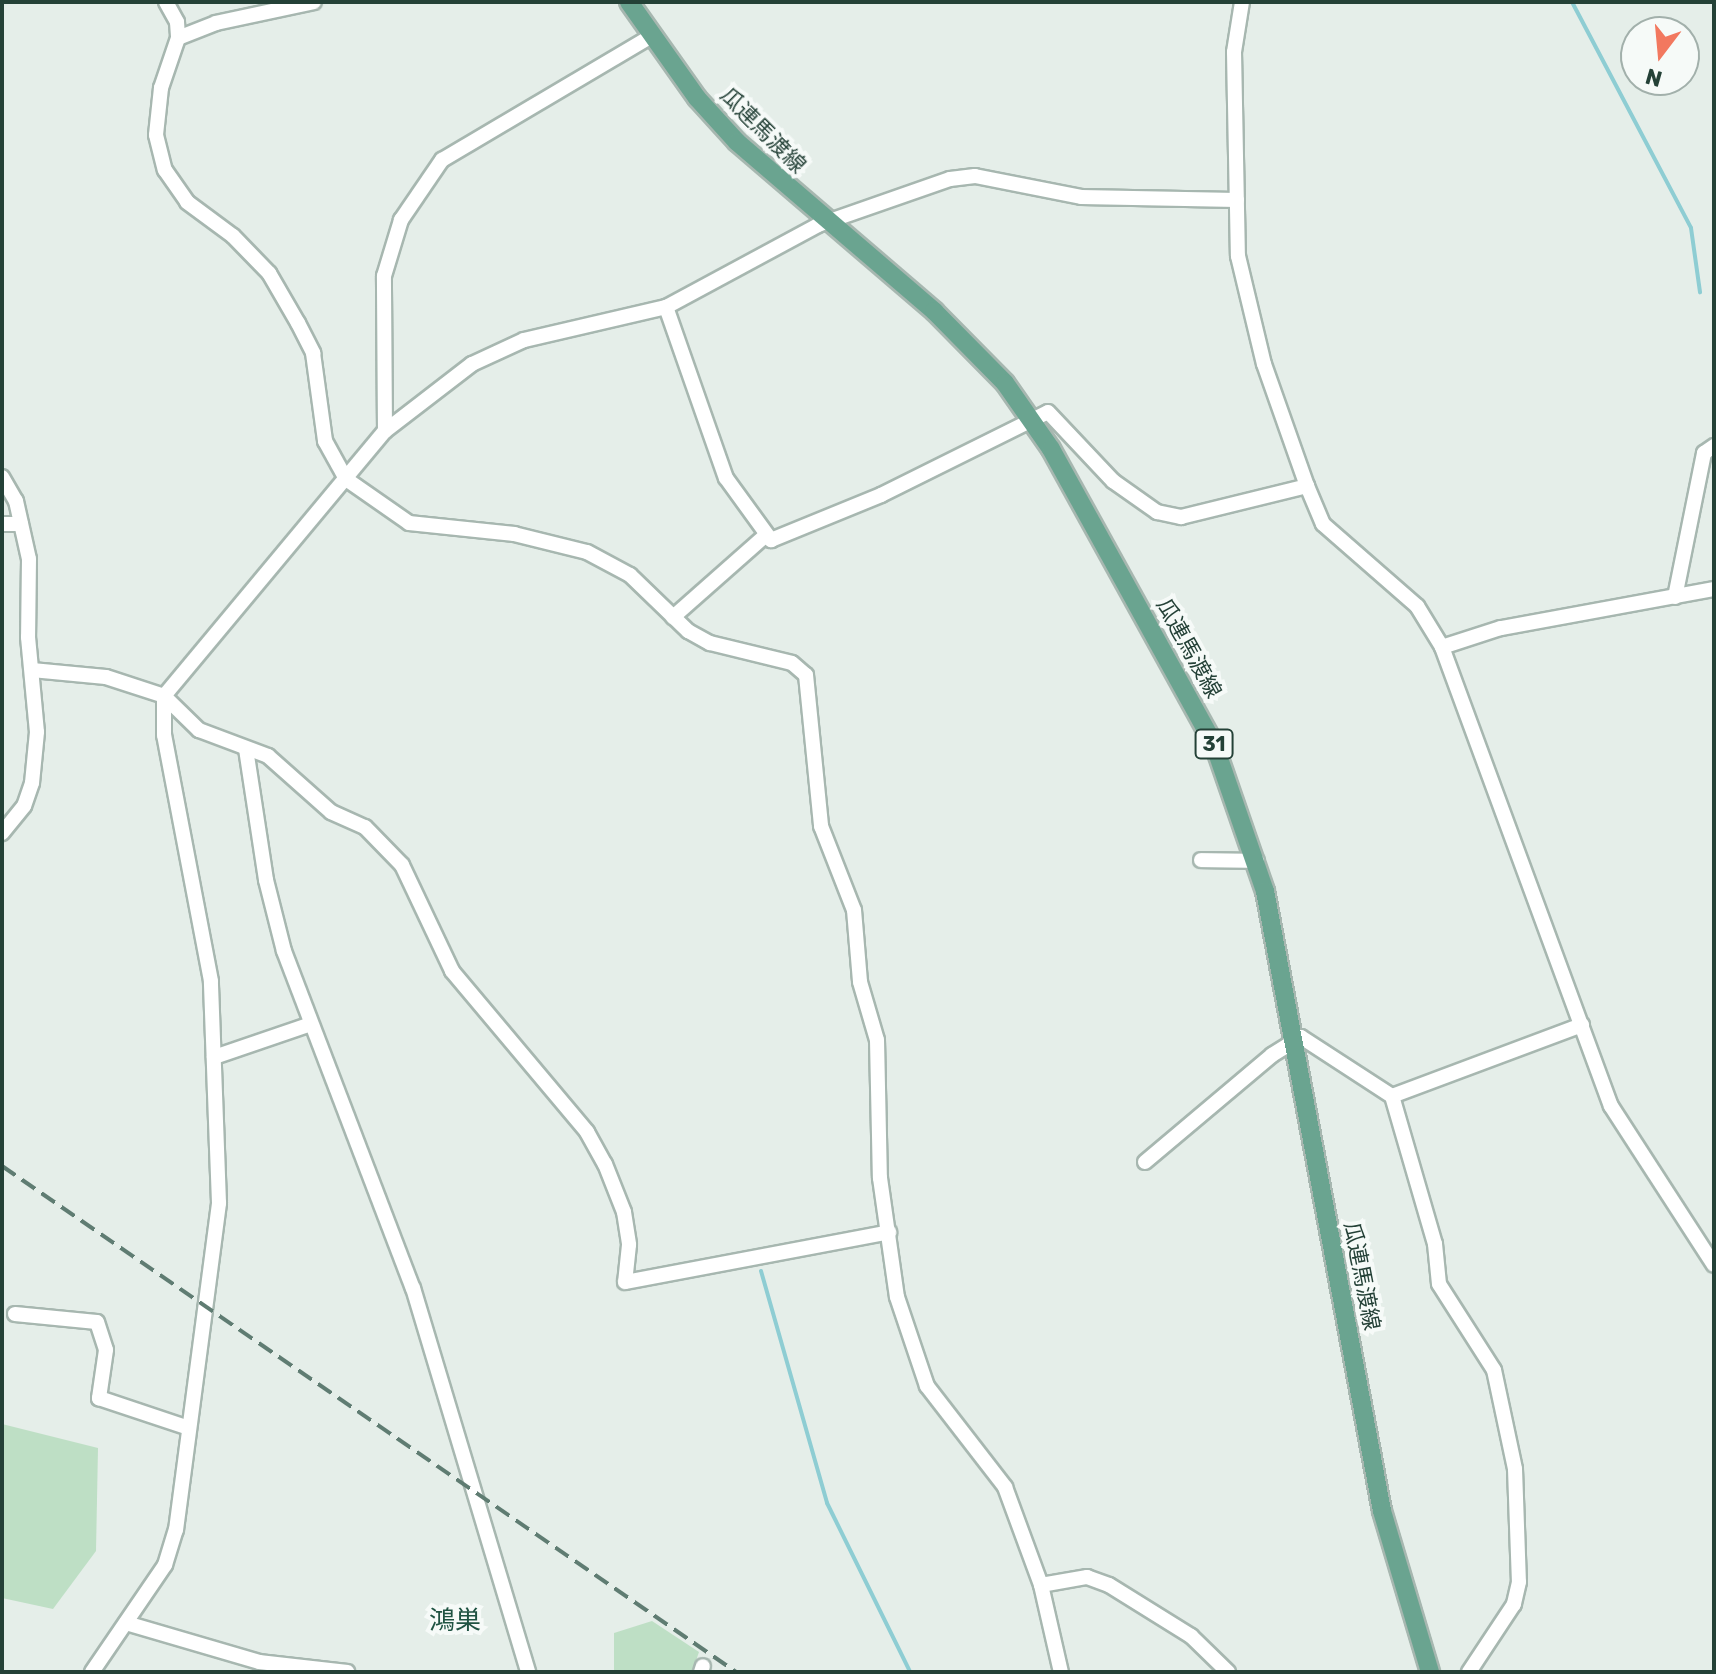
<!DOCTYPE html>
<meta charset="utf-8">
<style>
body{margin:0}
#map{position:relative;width:1716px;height:1674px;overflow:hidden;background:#e5eee9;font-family:Rubik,"Noto Sans JP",sans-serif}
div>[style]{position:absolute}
.green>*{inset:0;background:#bedfc5}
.stream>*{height:4px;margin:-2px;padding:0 2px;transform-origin:2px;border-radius:2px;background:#8ecdd3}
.roads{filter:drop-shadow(2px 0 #a7b7b0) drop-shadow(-2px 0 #a7b7b0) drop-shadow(0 2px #a7b7b0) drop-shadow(0 -2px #a7b7b0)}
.minor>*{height:14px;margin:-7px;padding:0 7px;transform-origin:7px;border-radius:7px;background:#fff}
.major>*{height:18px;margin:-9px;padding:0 9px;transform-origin:9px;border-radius:9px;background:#6aa490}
.rail>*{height:4px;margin-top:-2px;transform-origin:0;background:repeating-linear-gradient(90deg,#5f7c72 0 16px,transparent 0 24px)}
span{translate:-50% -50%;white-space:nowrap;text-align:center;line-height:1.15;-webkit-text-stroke:8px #f6faf8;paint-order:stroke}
.shield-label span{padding:2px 6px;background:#f6faf8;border:2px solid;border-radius:6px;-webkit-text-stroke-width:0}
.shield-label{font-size:20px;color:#244137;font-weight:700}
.street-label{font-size:22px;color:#244137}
.quarter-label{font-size:26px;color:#1f5342}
.frame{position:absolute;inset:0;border:4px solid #244137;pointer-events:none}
.north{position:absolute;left:1620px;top:16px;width:80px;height:80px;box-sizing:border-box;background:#f6faf8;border:2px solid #a2b0ab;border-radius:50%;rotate:196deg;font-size:22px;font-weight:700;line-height:32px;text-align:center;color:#244137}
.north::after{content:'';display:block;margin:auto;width:28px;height:36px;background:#f2785f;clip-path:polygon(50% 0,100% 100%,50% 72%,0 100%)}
</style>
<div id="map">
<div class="green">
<div style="clip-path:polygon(2px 1424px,98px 1448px,96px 1551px,53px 1609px,2px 1598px)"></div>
<div style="clip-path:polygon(652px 1621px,699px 1652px,692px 1672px,614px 1672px,614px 1633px)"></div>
</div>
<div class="stream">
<div style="left:1572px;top:2px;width:255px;rotate:62.2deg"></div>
<div style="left:1691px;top:228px;width:65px;rotate:82deg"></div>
<div style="left:761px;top:1271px;width:241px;rotate:74.1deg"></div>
<div style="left:827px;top:1503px;width:188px;rotate:63.8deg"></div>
</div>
<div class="roads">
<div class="minor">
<div style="left:166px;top:2px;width:23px;rotate:61deg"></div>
<div style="left:177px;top:22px;width:16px;rotate:86deg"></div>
<div style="left:178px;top:38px;width:53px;rotate:108.8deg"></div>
<div style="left:161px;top:88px;width:47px;rotate:96.1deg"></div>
<div style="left:156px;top:135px;width:36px;rotate:76deg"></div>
<div style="left:165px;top:170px;width:39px;rotate:55deg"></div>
<div style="left:187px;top:202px;width:57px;rotate:36.5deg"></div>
<div style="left:233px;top:236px;width:52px;rotate:45.8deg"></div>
<div style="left:269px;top:273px;width:58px;rotate:59.9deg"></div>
<div style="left:298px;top:323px;width:34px;rotate:63deg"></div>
<div style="left:313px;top:353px;width:89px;rotate:82.2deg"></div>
<div style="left:325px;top:441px;width:43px;rotate:61.1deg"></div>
<div style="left:346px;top:479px;width:77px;rotate:34.9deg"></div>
<div style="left:409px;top:523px;width:106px;rotate:6deg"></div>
<div style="left:514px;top:534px;width:75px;rotate:13.9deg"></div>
<div style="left:587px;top:552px;width:49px;rotate:28.1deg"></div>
<div style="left:630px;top:575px;width:81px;rotate:44deg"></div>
<div style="left:688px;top:631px;width:25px;rotate:29deg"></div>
<div style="left:710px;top:643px;width:84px;rotate:13.7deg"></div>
<div style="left:792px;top:663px;width:18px;rotate:41deg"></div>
<div style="left:806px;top:675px;width:152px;rotate:84.3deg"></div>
<div style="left:821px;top:826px;width:90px;rotate:68.6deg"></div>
<div style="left:854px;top:910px;width:72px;rotate:85.2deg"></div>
<div style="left:860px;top:982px;width:60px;rotate:73.7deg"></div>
<div style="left:877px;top:1040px;width:138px;rotate:88.8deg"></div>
<div style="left:880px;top:1178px;width:120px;rotate:81.9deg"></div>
<div style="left:897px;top:1297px;width:94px;rotate:71.4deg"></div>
<div style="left:927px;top:1386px;width:128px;rotate:52.3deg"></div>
<div style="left:1005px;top:1487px;width:104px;rotate:69.8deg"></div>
<div style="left:1041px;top:1585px;width:89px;rotate:77.1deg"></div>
<div style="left:1242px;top:2px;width:51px;rotate:99.1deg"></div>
<div style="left:1234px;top:52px;width:204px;rotate:88.9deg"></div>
<div style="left:1238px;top:256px;width:111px;rotate:76.5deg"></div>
<div style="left:1264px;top:364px;width:129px;rotate:70.6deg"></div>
<div style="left:1307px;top:486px;width:41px;rotate:67.2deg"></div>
<div style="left:1323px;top:524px;width:125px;rotate:41.1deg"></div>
<div style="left:1417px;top:606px;width:48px;rotate:58.6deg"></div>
<div style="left:1442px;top:647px;width:489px;rotate:69.8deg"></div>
<div style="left:1611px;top:1106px;width:189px;rotate:57.1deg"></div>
<div style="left:178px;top:38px;width:41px;rotate:-21.5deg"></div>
<div style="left:216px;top:23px;width:100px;rotate:-12.1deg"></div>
<div style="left:666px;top:307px;width:181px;rotate:70.7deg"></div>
<div style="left:726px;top:478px;width:77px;rotate:54deg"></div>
<div style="left:771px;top:540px;width:119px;rotate:-22.2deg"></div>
<div style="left:881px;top:495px;width:186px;rotate:-26.4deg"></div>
<div style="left:1048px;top:412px;width:95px;rotate:46.7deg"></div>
<div style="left:1113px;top:481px;width:54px;rotate:35.2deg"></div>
<div style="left:1157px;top:512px;width:25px;rotate:12deg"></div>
<div style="left:1181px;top:517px;width:130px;rotate:-13.8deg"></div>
<div style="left:385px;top:431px;width:155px;rotate:-90.4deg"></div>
<div style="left:384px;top:276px;width:59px;rotate:-73.1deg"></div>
<div style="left:401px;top:220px;width:73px;rotate:-55.7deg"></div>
<div style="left:442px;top:160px;width:244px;rotate:-30.6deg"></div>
<div style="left:2px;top:477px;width:28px;rotate:60deg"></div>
<div style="left:16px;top:501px;width:59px;rotate:77.4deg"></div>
<div style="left:29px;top:559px;width:78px;rotate:90.7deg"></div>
<div style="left:28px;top:637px;width:95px;rotate:84.6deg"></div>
<div style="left:37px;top:732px;width:51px;rotate:95.6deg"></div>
<div style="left:32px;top:783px;width:24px;rotate:109deg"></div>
<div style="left:24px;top:806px;width:35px;rotate:129deg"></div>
<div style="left:2px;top:524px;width:19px"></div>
<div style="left:1675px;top:597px;width:147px;rotate:-78.6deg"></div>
<div style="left:1704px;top:453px;width:12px;rotate:-35deg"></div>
<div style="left:673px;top:617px;width:123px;rotate:-41.4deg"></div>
<div style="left:1442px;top:647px;width:62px;rotate:-17.9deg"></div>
<div style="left:1501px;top:628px;width:217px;rotate:-10.4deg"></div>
<div style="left:32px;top:670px;width:74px;rotate:5.4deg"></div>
<div style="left:106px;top:677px;width:61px;rotate:18.1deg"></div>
<div style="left:164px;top:696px;width:49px;rotate:44.2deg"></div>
<div style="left:199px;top:730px;width:74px;rotate:20.6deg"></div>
<div style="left:268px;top:756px;width:84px;rotate:41.6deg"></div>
<div style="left:331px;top:812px;width:37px;rotate:24deg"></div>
<div style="left:365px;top:827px;width:53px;rotate:45.8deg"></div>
<div style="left:402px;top:865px;width:117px;rotate:64.7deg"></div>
<div style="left:452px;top:971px;width:210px;rotate:50deg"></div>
<div style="left:587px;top:1132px;width:37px;rotate:61deg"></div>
<div style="left:605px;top:1164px;width:52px;rotate:68.4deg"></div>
<div style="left:624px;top:1212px;width:33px;rotate:81deg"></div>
<div style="left:629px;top:1245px;width:37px;rotate:96deg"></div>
<div style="left:625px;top:1282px;width:269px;rotate:-10.7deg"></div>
<div style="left:246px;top:749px;width:133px;rotate:81.3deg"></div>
<div style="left:266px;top:880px;width:73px;rotate:75.8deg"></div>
<div style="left:284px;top:951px;width:361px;rotate:69.1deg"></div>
<div style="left:413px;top:1288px;width:401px;rotate:73.3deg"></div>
<div style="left:1201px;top:860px;width:56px;rotate:1deg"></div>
<div style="left:214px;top:1057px;width:102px;rotate:-18.8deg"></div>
<div style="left:1392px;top:1096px;width:203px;rotate:-20.5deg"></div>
<div style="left:1145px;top:1162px;width:166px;rotate:-40.1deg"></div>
<div style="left:1272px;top:1055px;width:34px;rotate:-32deg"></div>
<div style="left:1301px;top:1037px;width:108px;rotate:33deg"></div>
<div style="left:1392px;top:1096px;width:154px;rotate:73.8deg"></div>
<div style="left:1435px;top:1244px;width:40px;rotate:84.3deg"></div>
<div style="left:1439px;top:1284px;width:102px;rotate:57.4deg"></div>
<div style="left:1494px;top:1370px;width:101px;rotate:78deg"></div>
<div style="left:1515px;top:1469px;width:113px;rotate:88deg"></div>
<div style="left:1519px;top:1582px;width:23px;rotate:103deg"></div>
<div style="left:1514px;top:1604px;width:82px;rotate:123.5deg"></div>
<div style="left:15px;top:1314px;width:82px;rotate:5.6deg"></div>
<div style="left:97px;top:1322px;width:29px;rotate:72deg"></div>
<div style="left:106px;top:1350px;width:49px;rotate:98.3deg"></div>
<div style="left:99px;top:1398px;width:92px;rotate:18.4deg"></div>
<div style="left:1041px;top:1585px;width:47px;rotate:-9.9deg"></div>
<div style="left:1087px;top:1577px;width:23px;rotate:20deg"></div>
<div style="left:1109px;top:1585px;width:97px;rotate:31.9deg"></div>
<div style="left:1191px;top:1636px;width:52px;rotate:44.2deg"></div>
<div style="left:126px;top:1623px;width:139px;rotate:16.3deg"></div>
<div style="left:259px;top:1662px;width:89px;rotate:6.5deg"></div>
<div style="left:92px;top:1672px;width:130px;rotate:-55.7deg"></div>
<div style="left:165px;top:1565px;width:37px;rotate:-73deg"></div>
<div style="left:176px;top:1530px;width:330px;rotate:-82.5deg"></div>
<div style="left:219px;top:1203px;width:222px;rotate:-92.1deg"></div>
<div style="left:211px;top:981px;width:250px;rotate:-100.8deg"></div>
<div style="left:164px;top:735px;width:39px;rotate:-90deg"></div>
<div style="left:164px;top:696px;width:345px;rotate:-50.2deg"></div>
<div style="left:385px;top:431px;width:110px;rotate:-37.6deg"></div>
<div style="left:472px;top:364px;width:57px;rotate:-24.8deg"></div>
<div style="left:524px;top:340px;width:146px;rotate:-13.1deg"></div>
<div style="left:666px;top:307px;width:173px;rotate:-28.3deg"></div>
<div style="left:818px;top:225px;width:140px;rotate:-19.2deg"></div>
<div style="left:950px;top:179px;width:25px;rotate:-7deg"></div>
<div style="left:975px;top:176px;width:108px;rotate:11.2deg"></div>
<div style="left:1081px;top:197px;width:156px;rotate:1.1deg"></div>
<div style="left:701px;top:1672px;width:6px;rotate:-72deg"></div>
</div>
<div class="major">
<div style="left:629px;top:2px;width:118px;rotate:54.7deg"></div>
<div style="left:697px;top:98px;width:59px;rotate:47.7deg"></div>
<div style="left:737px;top:142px;width:260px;rotate:40.6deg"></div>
<div style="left:934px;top:311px;width:101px;rotate:45.4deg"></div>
<div style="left:1005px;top:383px;width:80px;rotate:55.1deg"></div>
<div style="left:1051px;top:449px;width:337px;rotate:61.1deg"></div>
<div style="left:1214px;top:744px;width:156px;rotate:70.9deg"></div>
<div style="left:1265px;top:891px;width:631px;rotate:79.31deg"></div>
<div style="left:1382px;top:1511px;width:168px;rotate:73.4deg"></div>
</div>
</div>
<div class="rail">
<div style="left:2px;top:1166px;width:892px;rotate:34.58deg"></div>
</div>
<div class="shield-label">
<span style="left:1214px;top:744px">31</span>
</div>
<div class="street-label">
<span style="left:763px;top:130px;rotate:45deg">瓜連馬渡線</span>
<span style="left:1189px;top:648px;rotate:61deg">瓜連馬渡線</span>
<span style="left:1362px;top:1276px;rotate:79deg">瓜連馬渡線</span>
</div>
<div class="quarter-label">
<span style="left:455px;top:1621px">鴻巣</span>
</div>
<div class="frame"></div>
<div class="north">N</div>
</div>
